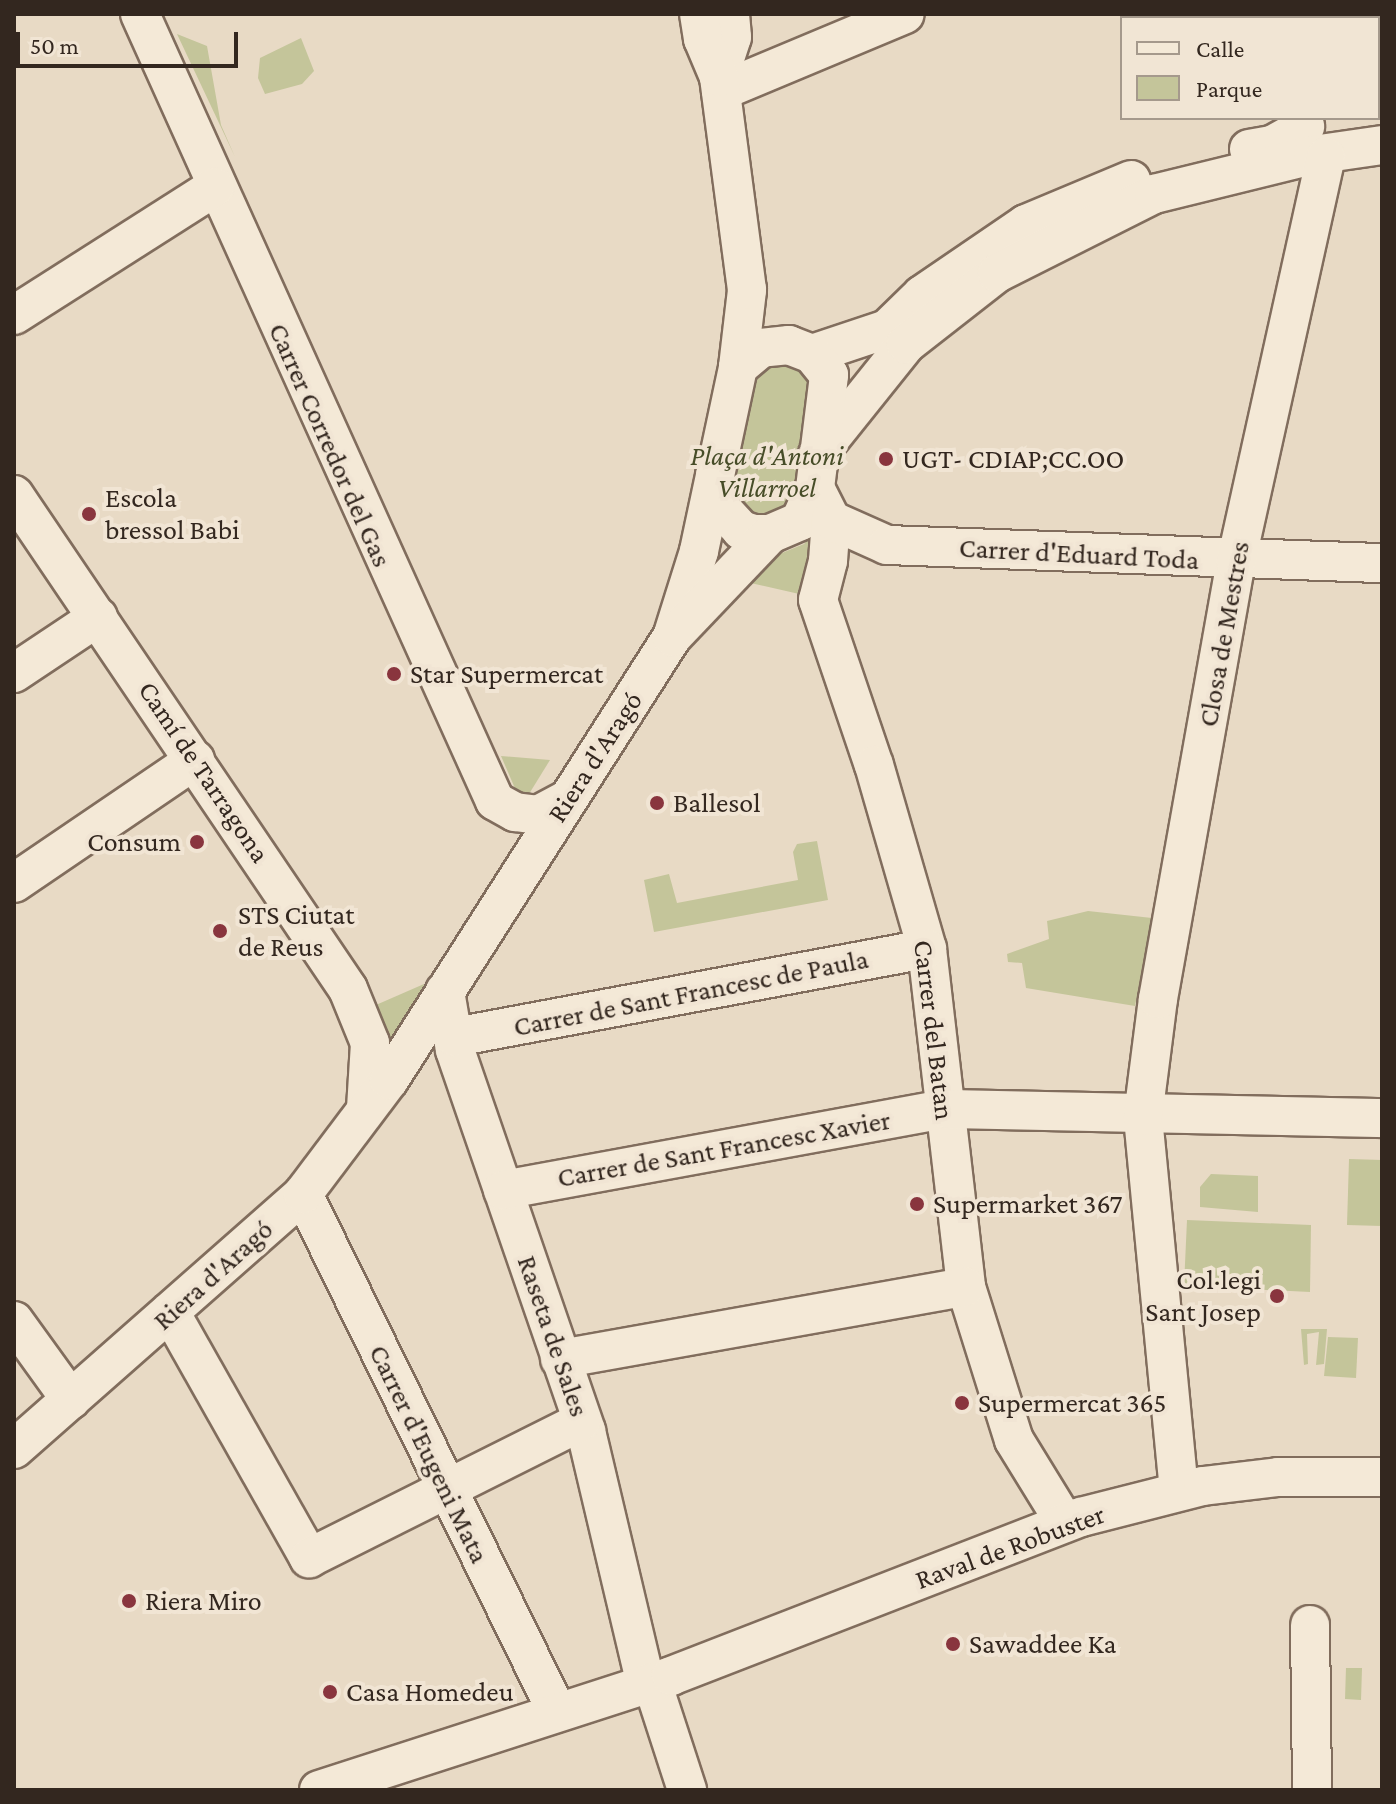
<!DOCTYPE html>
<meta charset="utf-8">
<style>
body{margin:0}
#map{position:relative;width:1396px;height:1804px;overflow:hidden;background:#e8dac5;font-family:"Crimson Pro",serif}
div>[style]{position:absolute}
.green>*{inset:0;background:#c4c59a}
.roads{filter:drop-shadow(2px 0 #816d5d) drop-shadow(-2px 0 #816d5d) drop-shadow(0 2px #816d5d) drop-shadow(0 -2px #816d5d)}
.minor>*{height:38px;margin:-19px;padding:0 19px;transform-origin:19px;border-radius:19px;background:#f4e9d7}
.dots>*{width:22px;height:22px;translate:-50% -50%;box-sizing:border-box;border:4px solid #f1e5d4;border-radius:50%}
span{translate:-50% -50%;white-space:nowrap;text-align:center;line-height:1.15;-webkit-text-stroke:8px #f1e5d4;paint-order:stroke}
.street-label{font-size:28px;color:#33271f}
.park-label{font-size:28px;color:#474d28;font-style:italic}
.poi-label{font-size:28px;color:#33271f}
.left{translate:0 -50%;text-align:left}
.right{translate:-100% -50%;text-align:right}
.frame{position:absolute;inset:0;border:16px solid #33271f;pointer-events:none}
.legend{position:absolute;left:1120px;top:16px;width:260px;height:104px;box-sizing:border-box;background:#f1e5d4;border:2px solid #a5998c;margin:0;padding:10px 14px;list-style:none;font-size:24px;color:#33271f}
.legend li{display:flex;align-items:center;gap:16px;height:40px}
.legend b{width:40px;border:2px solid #a5998c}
.scale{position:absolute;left:16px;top:32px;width:222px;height:36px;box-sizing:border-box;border:4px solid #33271f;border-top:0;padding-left:10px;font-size:24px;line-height:28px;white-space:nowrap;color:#33271f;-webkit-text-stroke:6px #f1e5d4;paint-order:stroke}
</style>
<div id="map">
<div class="green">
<div style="clip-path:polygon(177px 34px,207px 46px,221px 125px,235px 157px)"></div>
<div style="clip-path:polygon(301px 38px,314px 71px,302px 84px,265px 94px,258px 78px,260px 58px)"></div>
<div style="clip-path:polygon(799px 361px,811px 391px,795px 492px,781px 512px,768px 518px,751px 514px,733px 489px,752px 377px,758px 367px)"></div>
<div style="clip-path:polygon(819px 526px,808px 596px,746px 582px,772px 557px,804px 544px)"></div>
<div style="clip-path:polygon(501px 756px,550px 760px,529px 794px,517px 793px)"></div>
<div style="clip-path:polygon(817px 841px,828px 900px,654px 932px,644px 880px,669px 874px,677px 903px,798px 880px,793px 852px,797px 844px)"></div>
<div style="clip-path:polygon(1088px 911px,1152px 918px,1135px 1006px,1026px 988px,1022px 963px,1008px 962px,1007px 954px,1049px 939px,1047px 921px)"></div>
<div style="clip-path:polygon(424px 984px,426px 987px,385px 1051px,369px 1008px)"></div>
<div style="clip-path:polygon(1349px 1159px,1382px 1160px,1382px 1226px,1347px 1225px)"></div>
<div style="clip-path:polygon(1211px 1174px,1258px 1176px,1258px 1212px,1200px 1207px,1200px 1187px)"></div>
<div style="clip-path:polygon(1187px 1220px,1311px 1225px,1310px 1292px,1184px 1286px)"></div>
<div style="clip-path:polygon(1301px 1329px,1327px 1329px,1324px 1364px,1316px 1365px,1319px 1332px,1307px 1334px,1308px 1364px,1304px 1365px)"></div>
<div style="clip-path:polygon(1328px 1337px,1358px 1338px,1356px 1378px,1324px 1376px)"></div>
<div style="clip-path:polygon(1346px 1668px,1362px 1668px,1361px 1700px,1345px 1699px)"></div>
</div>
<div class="roads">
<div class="minor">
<div style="left:140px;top:14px;width:863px;rotate:65.72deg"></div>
<div style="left:495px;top:801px;width:23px;rotate:29deg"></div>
<div style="left:515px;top:812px;width:23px;rotate:7deg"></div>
<div style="left:538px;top:815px;width:34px;rotate:-28deg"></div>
<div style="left:1368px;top:18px;width:4px;rotate:-76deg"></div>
<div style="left:719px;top:77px;width:42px;rotate:-72deg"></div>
<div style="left:732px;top:37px;width:23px;rotate:-95deg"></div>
<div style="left:721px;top:91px;width:199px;rotate:-22.7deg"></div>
<div style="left:1378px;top:96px;width:4px;rotate:27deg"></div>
<div style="left:1249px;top:149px;width:23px;rotate:-10deg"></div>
<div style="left:1272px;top:145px;width:38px;rotate:-29deg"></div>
<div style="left:14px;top:315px;width:238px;rotate:-32.5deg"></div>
<div style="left:812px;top:354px;width:79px;rotate:-18.4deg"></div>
<div style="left:887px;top:329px;width:49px;rotate:-44.2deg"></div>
<div style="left:922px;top:295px;width:126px;rotate:-34.3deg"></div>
<div style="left:1026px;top:224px;width:114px;rotate:-22.7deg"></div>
<div style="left:818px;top:454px;width:141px;rotate:-51.3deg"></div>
<div style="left:906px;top:344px;width:115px;rotate:-38deg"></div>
<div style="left:997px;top:273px;width:176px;rotate:-26.7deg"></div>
<div style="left:1154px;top:194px;width:164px;rotate:-13.8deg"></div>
<div style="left:1313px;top:155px;width:70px;rotate:-8.2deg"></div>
<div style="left:715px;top:475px;width:31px;rotate:83deg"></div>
<div style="left:719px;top:506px;width:33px;rotate:47deg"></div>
<div style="left:741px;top:530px;width:14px;rotate:17deg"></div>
<div style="left:754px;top:534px;width:16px"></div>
<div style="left:770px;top:534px;width:33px;rotate:-23deg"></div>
<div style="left:800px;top:521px;width:36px;rotate:-66deg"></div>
<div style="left:815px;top:488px;width:114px;rotate:-82.9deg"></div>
<div style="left:829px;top:375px;width:27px;rotate:-129deg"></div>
<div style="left:812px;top:354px;width:25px;rotate:-159deg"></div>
<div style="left:789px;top:345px;width:28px;rotate:174deg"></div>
<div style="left:761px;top:348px;width:30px;rotate:140deg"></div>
<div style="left:815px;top:488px;width:36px;rotate:63deg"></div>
<div style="left:831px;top:520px;width:41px;rotate:94.2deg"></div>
<div style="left:828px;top:561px;width:40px;rotate:104.4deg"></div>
<div style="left:818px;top:600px;width:174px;rotate:71.3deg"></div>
<div style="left:874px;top:765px;width:191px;rotate:73.9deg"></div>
<div style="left:927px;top:949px;width:340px;rotate:83.4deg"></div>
<div style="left:966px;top:1287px;width:160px;rotate:72.6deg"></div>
<div style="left:1014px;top:1440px;width:97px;rotate:58.4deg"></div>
<div style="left:14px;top:495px;width:596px;rotate:55.94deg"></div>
<div style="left:348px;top:989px;width:58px;rotate:67.8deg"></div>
<div style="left:370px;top:1043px;width:66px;rotate:93.5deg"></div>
<div style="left:831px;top:520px;width:61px;rotate:24.1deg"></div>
<div style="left:887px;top:545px;width:495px;rotate:2.1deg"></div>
<div style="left:674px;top:631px;width:84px;rotate:-72.6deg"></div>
<div style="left:699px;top:551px;width:188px;rotate:-78deg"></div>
<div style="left:738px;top:367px;width:78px;rotate:-83.3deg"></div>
<div style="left:747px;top:290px;width:215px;rotate:-97.5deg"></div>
<div style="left:719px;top:77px;width:41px;rotate:-112.8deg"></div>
<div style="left:703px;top:39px;width:25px;rotate:-99deg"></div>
<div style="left:14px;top:673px;width:101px;rotate:-33.7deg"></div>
<div style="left:14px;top:883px;width:219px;rotate:-34.2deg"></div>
<div style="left:445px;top:991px;width:60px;rotate:80.4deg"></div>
<div style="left:455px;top:1050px;width:403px;rotate:71deg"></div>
<div style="left:586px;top:1431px;width:261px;rotate:76.7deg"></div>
<div style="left:455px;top:1037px;width:480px;rotate:-10.6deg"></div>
<div style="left:503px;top:1190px;width:449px;rotate:-10.4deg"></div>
<div style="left:945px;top:1109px;width:437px;rotate:1.2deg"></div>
<div style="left:303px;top:1194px;width:577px;rotate:63.88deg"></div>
<div style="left:170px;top:1312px;width:283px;rotate:60.5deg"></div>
<div style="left:309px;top:1558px;width:304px;rotate:-26.6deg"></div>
<div style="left:14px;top:1321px;width:97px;rotate:54.2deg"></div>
<div style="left:560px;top:1359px;width:412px;rotate:-10.1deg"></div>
<div style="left:14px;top:1449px;width:385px;rotate:-41.4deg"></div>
<div style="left:303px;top:1194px;width:143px;rotate:-53deg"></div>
<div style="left:389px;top:1080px;width:526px;rotate:-57.43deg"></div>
<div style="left:672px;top:637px;width:142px;rotate:-46.4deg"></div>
<div style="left:1179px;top:1491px;width:377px;rotate:-95.5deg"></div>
<div style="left:1143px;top:1116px;width:118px;rotate:-82.7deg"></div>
<div style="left:1158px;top:999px;width:444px;rotate:-79.9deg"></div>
<div style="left:1236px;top:562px;width:415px;rotate:-77.5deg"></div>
<div style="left:1310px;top:1625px;width:165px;rotate:89.3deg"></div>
<div style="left:652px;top:1682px;width:114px;rotate:72deg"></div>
<div style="left:319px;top:1790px;width:370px;rotate:-17.9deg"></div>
<div style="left:671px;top:1676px;width:440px;rotate:-21.2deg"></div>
<div style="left:1081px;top:1517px;width:126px;rotate:-14.3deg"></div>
<div style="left:1203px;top:1486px;width:76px;rotate:-6.8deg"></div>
<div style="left:1278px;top:1477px;width:104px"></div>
</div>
</div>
<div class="dots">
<div style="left:886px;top:459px;background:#89353e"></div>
<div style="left:89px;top:514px;background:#89353e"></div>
<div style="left:394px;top:674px;background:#89353e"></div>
<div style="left:657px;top:803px;background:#89353e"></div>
<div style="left:197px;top:842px;background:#89353e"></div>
<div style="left:220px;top:931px;background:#89353e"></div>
<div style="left:917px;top:1204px;background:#89353e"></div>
<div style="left:1277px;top:1296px;background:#89353e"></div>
<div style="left:962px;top:1403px;background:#89353e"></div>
<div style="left:129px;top:1601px;background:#89353e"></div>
<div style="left:953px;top:1644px;background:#89353e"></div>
<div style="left:330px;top:1692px;background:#89353e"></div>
</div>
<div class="street-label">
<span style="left:330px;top:445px;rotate:66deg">Carrer Corredor del Gas</span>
<span style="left:1079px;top:554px;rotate:3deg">Carrer d'Eduard Toda</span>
<span style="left:1224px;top:634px;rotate:-80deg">Closa de Mestres</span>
<span style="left:595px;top:757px;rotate:-57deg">Riera d'Aragó</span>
<span style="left:204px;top:772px;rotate:56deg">Camí de Tarragona</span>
<span style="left:691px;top:993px;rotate:-11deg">Carrer de Sant Francesc de Paula</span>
<span style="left:934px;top:1030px;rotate:83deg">Carrer del Batan</span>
<span style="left:724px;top:1149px;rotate:-10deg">Carrer de Sant Francesc Xavier</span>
<span style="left:213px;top:1275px;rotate:-42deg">Riera d'Aragó</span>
<span style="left:553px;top:1336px;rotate:71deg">Raseta de Sales</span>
<span style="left:429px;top:1454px;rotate:64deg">Carrer d'Eugeni Mata</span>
<span style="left:1010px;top:1547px;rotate:-20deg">Raval de Robuster</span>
</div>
<div class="park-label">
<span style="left:767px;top:472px">Plaça d'Antoni<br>Villarroel</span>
</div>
<div class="poi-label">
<span class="left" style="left:902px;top:459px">UGT- CDIAP;CC.OO</span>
<span class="left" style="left:105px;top:514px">Escola<br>bressol Babi</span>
<span class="left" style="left:410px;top:674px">Star Supermercat</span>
<span class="left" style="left:673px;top:803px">Ballesol</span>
<span class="right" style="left:181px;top:842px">Consum</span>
<span class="left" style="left:238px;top:931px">STS Ciutat<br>de Reus</span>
<span class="left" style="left:933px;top:1204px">Supermarket 367</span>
<span class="right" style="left:1261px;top:1296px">Col·legi<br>Sant Josep</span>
<span class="left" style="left:978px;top:1403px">Supermercat 365</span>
<span class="left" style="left:145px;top:1601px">Riera Miro</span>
<span class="left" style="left:969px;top:1644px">Sawaddee Ka</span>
<span class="left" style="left:346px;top:1692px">Casa Homedeu</span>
</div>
<div class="frame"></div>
<ul class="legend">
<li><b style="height:10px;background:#f4e9d7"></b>Calle</li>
<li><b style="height:22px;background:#c4c59a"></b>Parque</li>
</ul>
<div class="scale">50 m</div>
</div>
